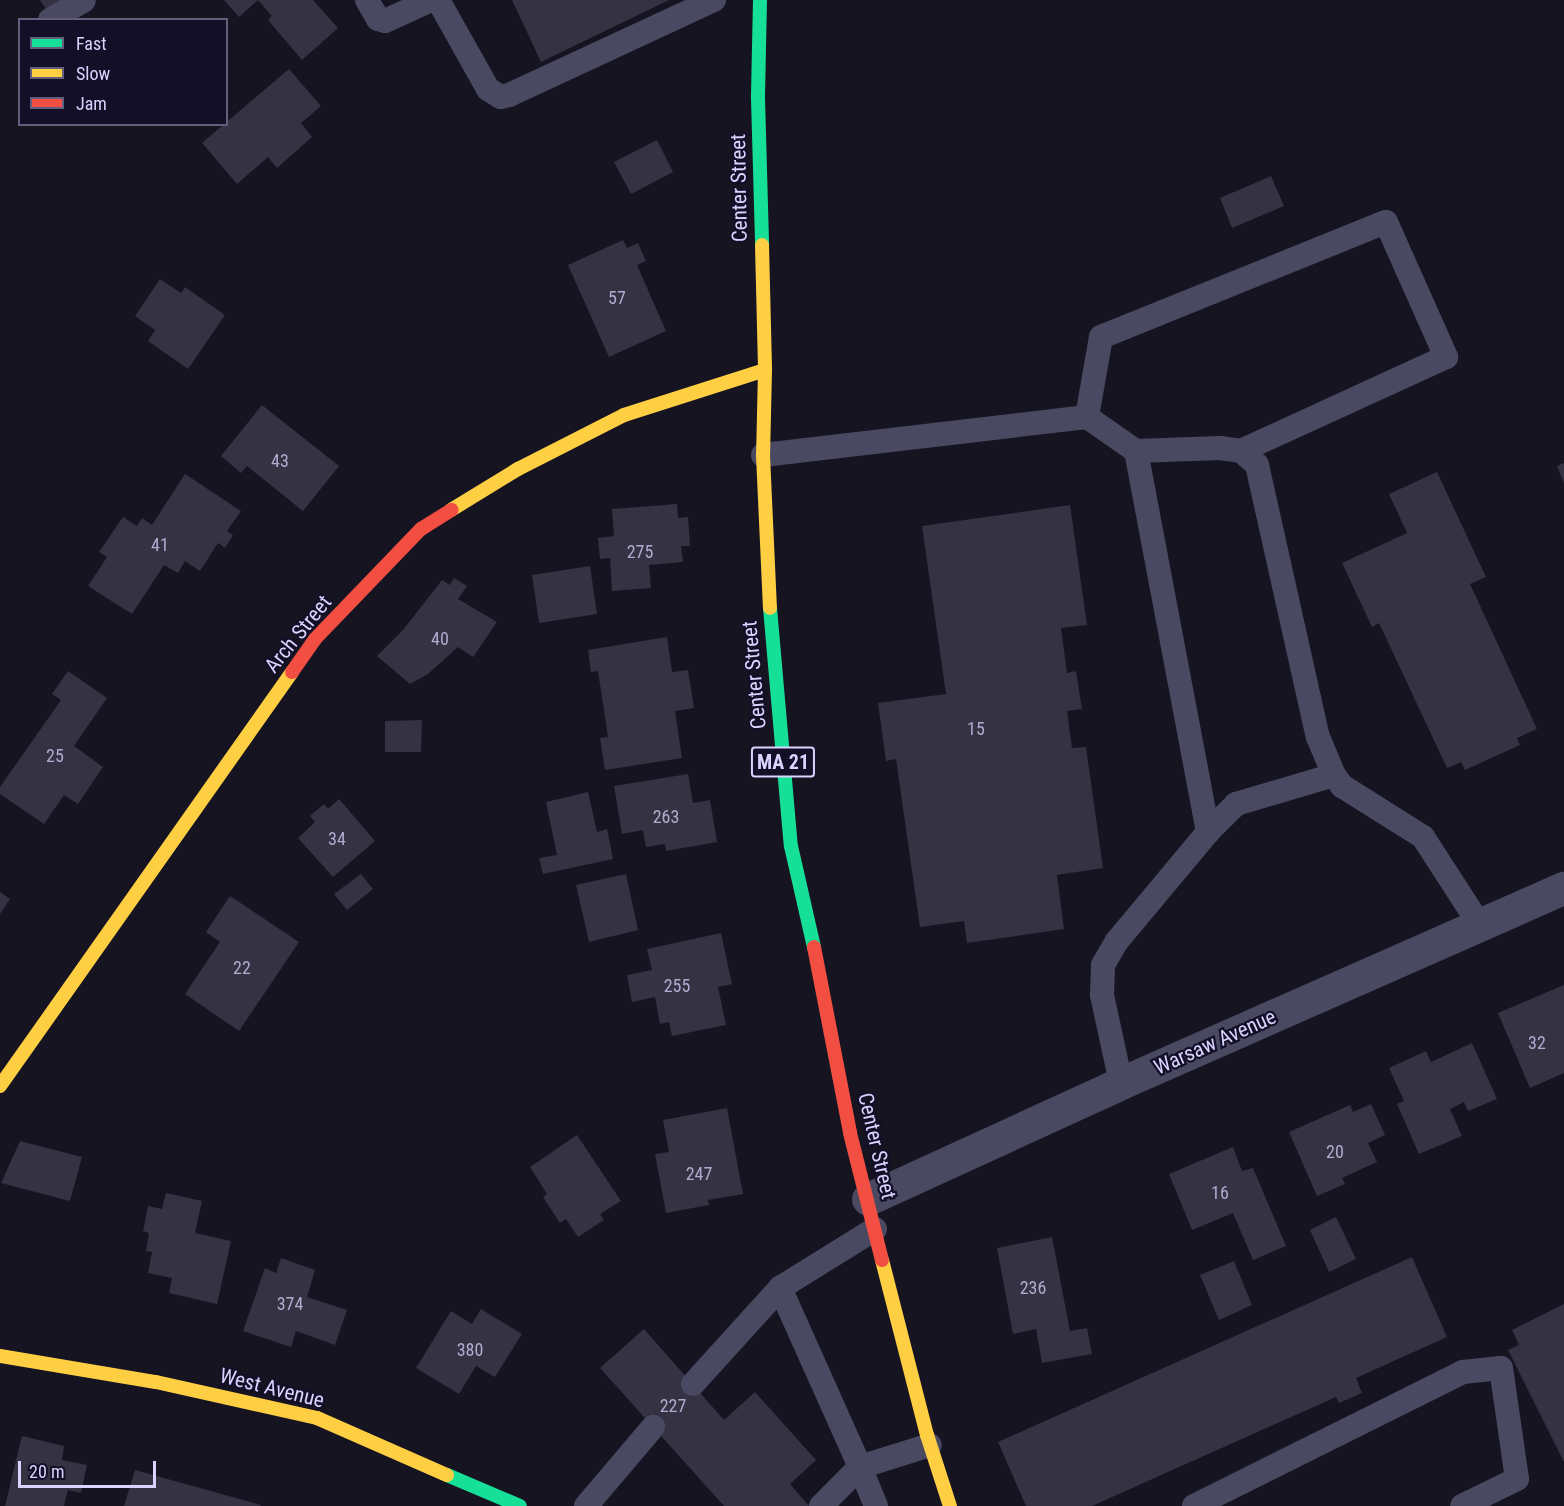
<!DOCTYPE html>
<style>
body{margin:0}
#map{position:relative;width:1564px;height:1506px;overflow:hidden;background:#161421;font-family:"Roboto Condensed",sans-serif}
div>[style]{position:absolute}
.building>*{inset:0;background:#343243}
.lane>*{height:24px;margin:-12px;padding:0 12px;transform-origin:12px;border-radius:12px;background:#4a4962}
.street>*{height:33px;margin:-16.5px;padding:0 16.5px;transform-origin:16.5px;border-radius:16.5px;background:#4a4962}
.fast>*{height:14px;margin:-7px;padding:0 7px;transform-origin:7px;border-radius:7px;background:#16e098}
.slow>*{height:14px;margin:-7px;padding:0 7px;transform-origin:7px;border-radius:7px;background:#ffcf43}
.jam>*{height:14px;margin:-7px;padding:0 7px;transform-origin:7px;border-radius:7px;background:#f24e42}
span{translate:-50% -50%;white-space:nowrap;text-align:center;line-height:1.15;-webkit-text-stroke:4.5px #130f26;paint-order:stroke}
.number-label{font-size:18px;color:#b0acd0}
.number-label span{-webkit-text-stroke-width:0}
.shield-label span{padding:2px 4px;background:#130f26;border:2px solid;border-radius:4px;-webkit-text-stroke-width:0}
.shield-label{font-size:20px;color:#d9d4ff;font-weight:700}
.street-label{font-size:21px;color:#d9d4ff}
.legend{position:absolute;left:18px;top:18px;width:210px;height:108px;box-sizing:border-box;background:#130f26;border:2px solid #625e7d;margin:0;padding:8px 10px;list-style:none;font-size:18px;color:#d9d4ff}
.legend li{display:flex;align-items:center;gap:12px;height:30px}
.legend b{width:30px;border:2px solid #625e7d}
.scale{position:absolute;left:18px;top:1461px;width:138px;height:27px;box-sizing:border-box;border:3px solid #d9d4ff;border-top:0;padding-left:8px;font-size:18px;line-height:21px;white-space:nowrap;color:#d9d4ff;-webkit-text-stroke:4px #130f26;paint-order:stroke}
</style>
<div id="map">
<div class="building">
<div style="clip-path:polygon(40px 0,66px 0,48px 12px)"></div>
<div style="clip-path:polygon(224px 0,313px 0,338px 28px,302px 60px,268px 20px,272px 16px,258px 0,239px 17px)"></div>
<div style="clip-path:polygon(512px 0,669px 0,541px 62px)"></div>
<div style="clip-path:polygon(289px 69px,321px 106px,301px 123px,312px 137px,277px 168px,268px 157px,237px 184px,202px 143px)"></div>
<div style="clip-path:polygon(657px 140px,673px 172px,631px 194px,614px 162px)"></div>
<div style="clip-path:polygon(1271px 176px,1284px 206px,1232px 228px,1220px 198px)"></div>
<div style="clip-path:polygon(623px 240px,627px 248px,638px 243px,646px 261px,637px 265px,666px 331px,609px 357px,568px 265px)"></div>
<div style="clip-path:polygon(160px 279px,181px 293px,185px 287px,225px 315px,188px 369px,148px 341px,155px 330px,135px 316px)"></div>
<div style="clip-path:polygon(262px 405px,339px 466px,303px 511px,247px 466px,241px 473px,221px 456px)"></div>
<div style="clip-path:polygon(1564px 463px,1564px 483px,1557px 466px)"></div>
<div style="clip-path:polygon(1437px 472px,1486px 577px,1470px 584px,1537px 729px,1517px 738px,1520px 745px,1465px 770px,1461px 762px,1447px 768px,1379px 623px,1372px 627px,1342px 563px,1407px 533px,1389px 494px)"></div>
<div style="clip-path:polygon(185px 474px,241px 511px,227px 531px,233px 535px,225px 548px,218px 543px,200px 571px,185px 561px,178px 573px,164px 565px,132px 614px,88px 586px,107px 557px,99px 552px,123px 517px,137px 526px,142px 518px,152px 525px)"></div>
<div style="clip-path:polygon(677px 504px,678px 518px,688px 517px,690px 546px,681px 546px,683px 562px,649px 565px,651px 588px,612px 591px,610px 558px,600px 559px,598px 538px,614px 536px,612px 509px)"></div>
<div style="clip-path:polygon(1070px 505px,1087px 625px,1061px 628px,1067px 673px,1076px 671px,1082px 709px,1067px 711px,1072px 748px,1086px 747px,1103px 868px,1057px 875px,1064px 929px,967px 943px,964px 921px,920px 927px,896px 759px,886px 761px,878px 703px,946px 694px,922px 526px)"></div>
<div style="clip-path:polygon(590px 566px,597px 614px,539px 623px,532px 575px)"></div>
<div style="clip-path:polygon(454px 578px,467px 586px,458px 599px,497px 622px,473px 657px,458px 647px,428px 674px,410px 684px,377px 656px,403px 630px,442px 580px,450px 585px)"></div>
<div style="clip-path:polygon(667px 637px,672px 672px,688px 670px,694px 708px,675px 711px,682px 758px,605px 770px,600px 738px,608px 737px,598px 671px,591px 672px,588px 650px)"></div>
<div style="clip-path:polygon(68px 671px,107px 698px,74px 746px,103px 767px,78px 804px,64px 795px,44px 824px,0 794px,0 787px,61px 700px,52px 694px)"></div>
<div style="clip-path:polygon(422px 720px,421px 752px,385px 752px,385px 721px)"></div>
<div style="clip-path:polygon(688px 774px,693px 803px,710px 800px,717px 842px,666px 851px,665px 844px,646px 847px,643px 830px,622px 834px,614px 786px)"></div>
<div style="clip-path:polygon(588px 792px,597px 832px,607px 829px,613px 859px,543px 874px,539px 858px,557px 855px,546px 802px)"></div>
<div style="clip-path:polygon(339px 799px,375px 841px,333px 877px,298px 838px,315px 822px,310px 816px,324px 804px,328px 809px)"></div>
<div style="clip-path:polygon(361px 874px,373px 889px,347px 910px,334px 894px)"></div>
<div style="clip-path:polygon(626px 874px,638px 930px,589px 942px,576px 885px)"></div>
<div style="clip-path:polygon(0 892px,10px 899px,0 914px)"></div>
<div style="clip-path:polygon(230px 896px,299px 942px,239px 1031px,185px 994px,220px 942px,206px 932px)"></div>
<div style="clip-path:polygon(721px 933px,732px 984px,718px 987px,726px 1025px,672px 1036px,669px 1022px,660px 1024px,655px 997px,632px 1002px,627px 975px,652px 970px,647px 949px)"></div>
<div style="clip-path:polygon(1564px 985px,1564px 1073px,1530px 1088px,1498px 1013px)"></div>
<div style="clip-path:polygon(1472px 1043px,1497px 1099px,1468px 1111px,1464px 1102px,1450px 1109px,1462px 1136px,1419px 1154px,1397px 1104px,1404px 1101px,1389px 1068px,1426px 1051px,1431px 1062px)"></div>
<div style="clip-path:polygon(1371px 1104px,1385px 1135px,1368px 1143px,1377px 1162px,1342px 1178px,1345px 1184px,1317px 1196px,1289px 1132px,1350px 1105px,1353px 1112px)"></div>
<div style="clip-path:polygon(727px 1108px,743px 1194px,708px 1200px,709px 1205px,666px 1213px,655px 1154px,669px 1152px,663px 1120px)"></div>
<div style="clip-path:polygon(577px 1135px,621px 1201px,600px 1214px,604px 1220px,578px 1237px,566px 1219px,560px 1223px,543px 1197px,547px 1194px,530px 1167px)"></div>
<div style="clip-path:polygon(20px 1141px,82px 1157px,70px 1201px,1px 1183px)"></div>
<div style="clip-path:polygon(1233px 1147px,1242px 1171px,1253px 1168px,1286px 1246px,1253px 1260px,1233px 1213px,1192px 1230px,1169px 1174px)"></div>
<div style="clip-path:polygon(166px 1193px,202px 1201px,195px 1233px,231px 1241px,217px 1304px,169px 1293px,172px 1278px,148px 1273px,152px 1252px,146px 1251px,149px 1233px,143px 1231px,148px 1206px,162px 1209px)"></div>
<div style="clip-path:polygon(1336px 1217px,1356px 1259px,1329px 1272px,1310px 1230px)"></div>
<div style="clip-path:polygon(1052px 1237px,1070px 1331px,1087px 1328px,1092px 1354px,1042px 1363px,1036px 1329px,1013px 1334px,997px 1248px)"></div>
<div style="clip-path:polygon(1412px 1257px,1447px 1337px,1356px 1378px,1362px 1393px,1339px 1403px,1336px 1397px,1092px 1506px,1026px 1506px,998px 1442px)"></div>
<div style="clip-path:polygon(281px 1258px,315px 1270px,307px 1297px,347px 1310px,335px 1345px,296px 1331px,291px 1347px,243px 1331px,265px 1268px,276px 1273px)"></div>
<div style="clip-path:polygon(1234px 1261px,1252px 1305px,1219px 1320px,1200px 1275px)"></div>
<div style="clip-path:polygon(1564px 1304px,1564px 1462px,1508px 1350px,1519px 1345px,1512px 1330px)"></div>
<div style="clip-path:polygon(481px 1309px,522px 1334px,495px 1377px,476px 1366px,459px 1394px,416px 1368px,451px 1311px,472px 1324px)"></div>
<div style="clip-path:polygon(644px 1329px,724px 1420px,755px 1392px,816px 1460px,790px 1484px,809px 1506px,724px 1506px,600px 1368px)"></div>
<div style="clip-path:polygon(22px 1436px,64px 1446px,62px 1460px,87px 1465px,81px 1493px,68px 1490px,64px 1506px,5px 1506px)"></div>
<div style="clip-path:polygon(135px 1470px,261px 1505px,261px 1506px,124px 1506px)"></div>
</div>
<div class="lane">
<div style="left:367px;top:0;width:22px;rotate:60deg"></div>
<div style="left:378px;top:19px;width:7px;rotate:16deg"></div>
<div style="left:385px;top:21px;width:51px;rotate:-24.5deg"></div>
<div style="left:438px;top:0;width:102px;rotate:60.7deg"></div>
<div style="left:488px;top:89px;width:15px;rotate:32deg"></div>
<div style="left:501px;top:97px;width:8px;rotate:-14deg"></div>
<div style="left:509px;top:95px;width:226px;rotate:-24.9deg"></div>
<div style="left:50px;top:20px;width:39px;rotate:-30deg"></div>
<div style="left:1087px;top:417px;width:81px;rotate:-80.1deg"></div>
<div style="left:1101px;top:337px;width:307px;rotate:-22deg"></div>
<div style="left:1386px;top:222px;width:148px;rotate:66deg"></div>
<div style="left:1446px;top:357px;width:226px;rotate:155.4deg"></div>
<div style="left:1136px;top:451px;width:388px;rotate:79.3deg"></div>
<div style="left:763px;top:455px;width:326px;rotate:-6.7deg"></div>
<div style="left:1087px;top:417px;width:60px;rotate:34.8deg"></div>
<div style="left:1136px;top:451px;width:84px;rotate:-2deg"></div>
<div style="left:1220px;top:448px;width:21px;rotate:8deg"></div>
<div style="left:1241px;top:451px;width:21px;rotate:41deg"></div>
<div style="left:1257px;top:465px;width:279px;rotate:77.4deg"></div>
<div style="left:1318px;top:737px;width:41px;rotate:67.2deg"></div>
<div style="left:1334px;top:775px;width:14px;rotate:54deg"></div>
<div style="left:1342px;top:786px;width:96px;rotate:32.2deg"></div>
<div style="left:1423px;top:837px;width:105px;rotate:57.1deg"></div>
<div style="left:1121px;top:1083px;width:90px;rotate:-102.2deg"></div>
<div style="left:1102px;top:995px;width:30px;rotate:-88deg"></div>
<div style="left:1103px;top:965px;width:28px;rotate:-60deg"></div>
<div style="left:1117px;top:941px;width:142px;rotate:-50.1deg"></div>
<div style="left:1208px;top:832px;width:40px;rotate:-45deg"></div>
<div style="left:1236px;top:804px;width:102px;rotate:-16.5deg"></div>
<div style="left:875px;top:1229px;width:112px;rotate:148.2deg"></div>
<div style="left:780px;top:1288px;width:196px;rotate:65.9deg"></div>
<div style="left:860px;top:1467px;width:73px;rotate:-17.4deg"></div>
<div style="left:693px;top:1384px;width:130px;rotate:-47.8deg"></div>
<div style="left:586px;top:1506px;width:104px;rotate:-49.7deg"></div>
<div style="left:821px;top:1506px;width:55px;rotate:-45deg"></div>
<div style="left:860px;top:1467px;width:42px;rotate:67.7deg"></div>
<div style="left:1194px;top:1506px;width:301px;rotate:-26.5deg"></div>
<div style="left:1463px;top:1372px;width:38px;rotate:-6deg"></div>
<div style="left:1501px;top:1368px;width:112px;rotate:81.8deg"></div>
<div style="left:1517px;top:1479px;width:61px;rotate:153.9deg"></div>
</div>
<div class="street">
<div style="left:868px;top:1199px;width:278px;rotate:-24.6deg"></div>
<div style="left:1121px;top:1083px;width:484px;rotate:-23.8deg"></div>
</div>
<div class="fast">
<div style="left:760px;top:0;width:98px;rotate:91.2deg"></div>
<div style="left:758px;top:98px;width:147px;rotate:88.4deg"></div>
<div style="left:770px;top:608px;width:239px;rotate:85deg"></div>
<div style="left:791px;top:846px;width:104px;rotate:77.2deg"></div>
<div style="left:447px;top:1475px;width:79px;rotate:23deg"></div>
</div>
<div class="slow">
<div style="left:762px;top:245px;width:125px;rotate:88.6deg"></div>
<div style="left:765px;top:370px;width:85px;rotate:91.3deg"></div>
<div style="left:763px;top:455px;width:153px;rotate:87.4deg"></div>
<div style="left:451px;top:510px;width:79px;rotate:-31.5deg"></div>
<div style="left:518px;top:469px;width:119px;rotate:-27deg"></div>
<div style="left:624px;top:415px;width:148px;rotate:-17.7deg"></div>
<div style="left:0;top:1086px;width:507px;rotate:-54.8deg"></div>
<div style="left:882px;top:1260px;width:181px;rotate:75.6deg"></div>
<div style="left:927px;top:1435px;width:75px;rotate:72.1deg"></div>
<div style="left:0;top:1356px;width:158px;rotate:9.5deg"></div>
<div style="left:156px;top:1382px;width:165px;rotate:12.6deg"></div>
<div style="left:317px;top:1418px;width:142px;rotate:23.7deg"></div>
</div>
<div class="jam">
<div style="left:292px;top:672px;width:40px;rotate:-55.1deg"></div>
<div style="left:315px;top:639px;width:153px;rotate:-46.1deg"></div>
<div style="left:421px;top:529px;width:36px;rotate:-32deg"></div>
<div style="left:814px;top:947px;width:189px;rotate:79deg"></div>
<div style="left:850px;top:1133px;width:131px;rotate:75.9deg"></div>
</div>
<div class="number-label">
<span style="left:617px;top:298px">57</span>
<span style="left:280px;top:461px">43</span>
<span style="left:160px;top:545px">41</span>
<span style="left:640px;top:552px">275</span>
<span style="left:440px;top:639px">40</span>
<span style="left:976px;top:729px">15</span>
<span style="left:55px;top:756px">25</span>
<span style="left:666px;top:817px">263</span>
<span style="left:337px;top:839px">34</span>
<span style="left:242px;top:968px">22</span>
<span style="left:677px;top:986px">255</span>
<span style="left:1537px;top:1043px">32</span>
<span style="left:1335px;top:1152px">20</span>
<span style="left:699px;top:1174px">247</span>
<span style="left:1220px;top:1193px">16</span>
<span style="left:1033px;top:1288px">236</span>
<span style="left:290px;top:1304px">374</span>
<span style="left:470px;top:1350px">380</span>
<span style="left:673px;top:1406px">227</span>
</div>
<div class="shield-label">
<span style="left:783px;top:762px">MA 21</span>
</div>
<div class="street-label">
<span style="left:739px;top:188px;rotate:-91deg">Center Street</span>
<span style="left:298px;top:634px;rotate:-51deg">Arch Street</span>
<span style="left:754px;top:675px;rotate:-95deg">Center Street</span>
<span style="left:1215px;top:1042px;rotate:-24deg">Warsaw Avenue</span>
<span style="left:877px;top:1146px;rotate:77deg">Center Street</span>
<span style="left:272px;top:1388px;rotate:14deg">West Avenue</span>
</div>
<ul class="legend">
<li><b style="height:8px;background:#16e098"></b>Fast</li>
<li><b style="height:8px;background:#ffcf43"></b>Slow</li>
<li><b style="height:8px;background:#f24e42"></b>Jam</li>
</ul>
<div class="scale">20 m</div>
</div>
